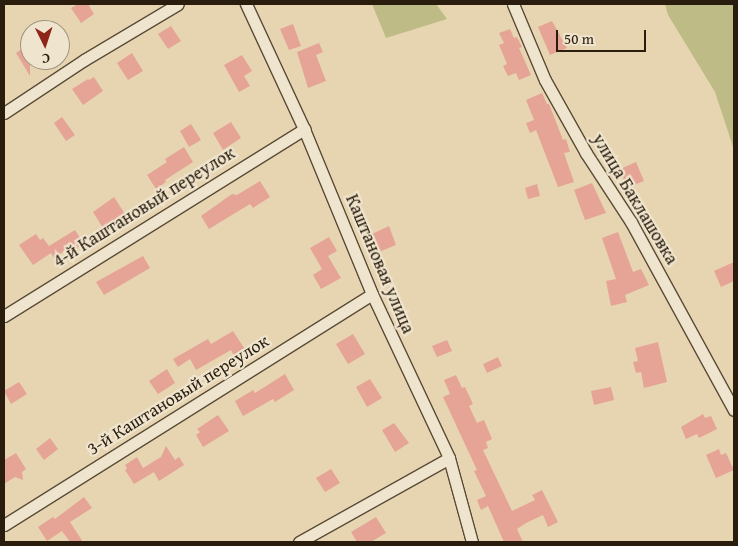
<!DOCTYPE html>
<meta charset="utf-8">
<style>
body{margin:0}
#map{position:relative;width:738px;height:546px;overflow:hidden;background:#e7d5b2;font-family:"Gentium Book Plus",serif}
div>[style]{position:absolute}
.green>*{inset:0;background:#bebb87}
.building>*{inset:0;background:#e5a495}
.roads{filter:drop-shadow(1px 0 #594b37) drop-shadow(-1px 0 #594b37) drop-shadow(0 1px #594b37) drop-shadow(0 -1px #594b37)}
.street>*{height:11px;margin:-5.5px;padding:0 5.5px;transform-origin:5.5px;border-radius:5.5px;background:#efe4cd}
span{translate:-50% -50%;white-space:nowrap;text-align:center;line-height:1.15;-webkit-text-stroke:4.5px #efe4cd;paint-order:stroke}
.street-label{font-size:18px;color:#2a1d0e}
.frame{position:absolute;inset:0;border:5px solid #2a1d0e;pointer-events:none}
.north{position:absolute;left:20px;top:20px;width:50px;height:50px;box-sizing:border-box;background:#efe4cd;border:1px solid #a09481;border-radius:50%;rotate:176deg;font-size:14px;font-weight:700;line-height:20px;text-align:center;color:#2a1d0e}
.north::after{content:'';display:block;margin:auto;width:18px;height:22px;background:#8f2418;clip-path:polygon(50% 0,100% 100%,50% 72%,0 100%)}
.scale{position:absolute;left:556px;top:30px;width:90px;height:22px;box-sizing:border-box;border:2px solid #2a1d0e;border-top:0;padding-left:6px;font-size:15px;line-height:18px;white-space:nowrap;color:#2a1d0e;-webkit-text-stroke:4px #efe4cd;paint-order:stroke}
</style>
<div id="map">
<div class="green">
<div style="clip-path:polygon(372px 4px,436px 4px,447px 19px,386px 38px)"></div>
<div style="clip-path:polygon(665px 4px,734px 4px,734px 150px,715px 92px,668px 15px)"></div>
</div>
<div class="building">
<div style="clip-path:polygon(78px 4px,88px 4px,94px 14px,81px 23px,71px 8px)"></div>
<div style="clip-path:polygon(552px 21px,567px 48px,550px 55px,538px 27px)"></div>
<div style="clip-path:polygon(293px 24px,301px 46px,289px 50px,280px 29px)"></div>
<div style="clip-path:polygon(171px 26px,181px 41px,168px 49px,158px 34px)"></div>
<div style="clip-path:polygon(510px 29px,514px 38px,517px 37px,522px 47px,519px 48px,531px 75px,519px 80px,516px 73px,508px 76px,503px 66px,507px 64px,499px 45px,504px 43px,499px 33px)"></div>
<div style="clip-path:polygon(319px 43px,323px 52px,316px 55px,326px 81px,308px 88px,297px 52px)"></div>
<div style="clip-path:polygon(30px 44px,30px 76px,16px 53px)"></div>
<div style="clip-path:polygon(132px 53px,143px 71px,128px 80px,117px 63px)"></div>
<div style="clip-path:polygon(242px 55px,252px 71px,244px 76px,250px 86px,239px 92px,224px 65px)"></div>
<div style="clip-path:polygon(94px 77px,103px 91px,83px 105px,72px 89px,88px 79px,89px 80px)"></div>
<div style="clip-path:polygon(542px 93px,547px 104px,549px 104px,563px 140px,566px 139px,570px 152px,564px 153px,574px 182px,558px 187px,536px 130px,530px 133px,526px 123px,534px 120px,526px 100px)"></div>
<div style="clip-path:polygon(62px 117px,75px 135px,66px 141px,54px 123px)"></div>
<div style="clip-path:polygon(231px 122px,241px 138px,223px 150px,213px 133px)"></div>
<div style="clip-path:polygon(191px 124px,201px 140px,189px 147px,180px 131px)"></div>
<div style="clip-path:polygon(184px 147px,193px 162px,165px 180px,166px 182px,156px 189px,147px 175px,167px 162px,165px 159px)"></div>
<div style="clip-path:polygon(636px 162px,644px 181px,627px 188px,620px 169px)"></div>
<div style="clip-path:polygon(260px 181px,270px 197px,253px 208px,250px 204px,209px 229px,201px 216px,232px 194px,237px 195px)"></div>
<div style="clip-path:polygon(592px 183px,606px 213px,585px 220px,574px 190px)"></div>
<div style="clip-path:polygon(537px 184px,540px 196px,528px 199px,525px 188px)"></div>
<div style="clip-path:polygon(114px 197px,125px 214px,103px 228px,93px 212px)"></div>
<div style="clip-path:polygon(389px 226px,396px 245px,379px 252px,372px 234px)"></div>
<div style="clip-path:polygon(75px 230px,84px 244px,68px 253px,66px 250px,54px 258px,51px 253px,33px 265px,19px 245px,36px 234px,40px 240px,43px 238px,49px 246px)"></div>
<div style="clip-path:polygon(618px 232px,633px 272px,641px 269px,649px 285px,625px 295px,627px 302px,611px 306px,606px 281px,616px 279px,602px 238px)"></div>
<div style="clip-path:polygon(329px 237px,337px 251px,328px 256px,341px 278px,321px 289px,313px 275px,322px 269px,310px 248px)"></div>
<div style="clip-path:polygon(143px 256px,150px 268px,104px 295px,96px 282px)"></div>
<div style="clip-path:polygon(734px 262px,734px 281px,721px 287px,714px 271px)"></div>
<div style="clip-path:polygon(233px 331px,246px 351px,235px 357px,231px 350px,196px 370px,190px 359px,178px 367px,173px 359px,208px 339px,211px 344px)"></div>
<div style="clip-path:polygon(353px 334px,365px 354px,348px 364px,336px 344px)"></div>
<div style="clip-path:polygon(447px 340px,452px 351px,437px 357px,432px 346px)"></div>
<div style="clip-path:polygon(658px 342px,667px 382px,644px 388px,641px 372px,636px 373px,633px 362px,638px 361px,635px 348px)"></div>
<div style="clip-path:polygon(498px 357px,502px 366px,487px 373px,483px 364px)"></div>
<div style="clip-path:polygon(167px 369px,175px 383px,158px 394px,149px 381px)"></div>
<div style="clip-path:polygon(285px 374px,294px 390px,275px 402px,273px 399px,243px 416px,235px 401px,253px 390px,255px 393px)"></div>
<div style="clip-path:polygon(456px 375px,462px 388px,465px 387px,473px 404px,469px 406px,477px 423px,484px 420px,492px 439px,486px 442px,488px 448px,483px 450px,512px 511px,535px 500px,532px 495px,542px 490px,558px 522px,548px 527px,543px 515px,526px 523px,517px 529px,523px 542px,504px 542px,488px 506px,481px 510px,477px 500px,486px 496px,474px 471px,477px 470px,443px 397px,450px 394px,444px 380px)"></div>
<div style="clip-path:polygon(370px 379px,382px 398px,367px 407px,356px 387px)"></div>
<div style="clip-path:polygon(19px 382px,27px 394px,11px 404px,4px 391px)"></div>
<div style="clip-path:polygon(611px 387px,614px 400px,594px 405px,591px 391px)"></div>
<div style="clip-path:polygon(703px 414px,705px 418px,711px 416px,717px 429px,699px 438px,697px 434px,686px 439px,681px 427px)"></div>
<div style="clip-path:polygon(218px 415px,229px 431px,203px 447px,196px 435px,200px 432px,197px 429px)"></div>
<div style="clip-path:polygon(394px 423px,409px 443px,395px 452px,382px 430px)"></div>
<div style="clip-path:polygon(50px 438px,58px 449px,44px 460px,36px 449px)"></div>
<div style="clip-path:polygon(166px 446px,175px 460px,179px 457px,184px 465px,159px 481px,154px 472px,134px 484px,125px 470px,127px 469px,125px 465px,137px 457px,143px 468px,161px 457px)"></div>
<div style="clip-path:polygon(719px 449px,721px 455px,726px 453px,734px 470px,716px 478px,706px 455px)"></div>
<div style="clip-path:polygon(16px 453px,26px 469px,22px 472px,23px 480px,15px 477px,4px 484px,4px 460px)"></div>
<div style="clip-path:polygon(331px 469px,340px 483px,325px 492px,316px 478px)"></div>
<div style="clip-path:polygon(84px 497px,92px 508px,70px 522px,83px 542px,70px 542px,62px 531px,47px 541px,38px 527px,53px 517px,55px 519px)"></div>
<div style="clip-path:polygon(376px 517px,386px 533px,371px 542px,357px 542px,351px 532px)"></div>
</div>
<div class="roads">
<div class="street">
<div style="left:246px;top:4px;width:138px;rotate:65.1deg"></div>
<div style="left:304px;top:129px;width:178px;rotate:67.6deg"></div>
<div style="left:372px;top:294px;width:181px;rotate:64.8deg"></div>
<div style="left:449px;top:458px;width:87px;rotate:74.7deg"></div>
<div style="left:513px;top:4px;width:82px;rotate:67.2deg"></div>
<div style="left:545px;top:80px;width:84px;rotate:60.7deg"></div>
<div style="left:586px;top:153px;width:82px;rotate:56.9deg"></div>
<div style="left:631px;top:222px;width:214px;rotate:61.3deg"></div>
<div style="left:4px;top:113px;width:96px;rotate:-33.5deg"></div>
<div style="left:84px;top:60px;width:109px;rotate:-30.8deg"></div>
<div style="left:4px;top:316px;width:354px;rotate:-31.9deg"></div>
<div style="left:4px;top:525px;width:434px;rotate:-32.1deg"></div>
<div style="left:299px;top:542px;width:172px;rotate:-29.2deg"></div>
</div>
</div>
<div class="street-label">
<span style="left:635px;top:199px;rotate:59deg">улица Баклашовка</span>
<span style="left:144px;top:207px;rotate:-32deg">4-й Каштановый переулок</span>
<span style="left:380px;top:264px;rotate:67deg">Каштановая улица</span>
<span style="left:178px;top:395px;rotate:-32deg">3-й Каштановый переулок</span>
</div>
<div class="frame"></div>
<div class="north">С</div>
<div class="scale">50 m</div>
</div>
